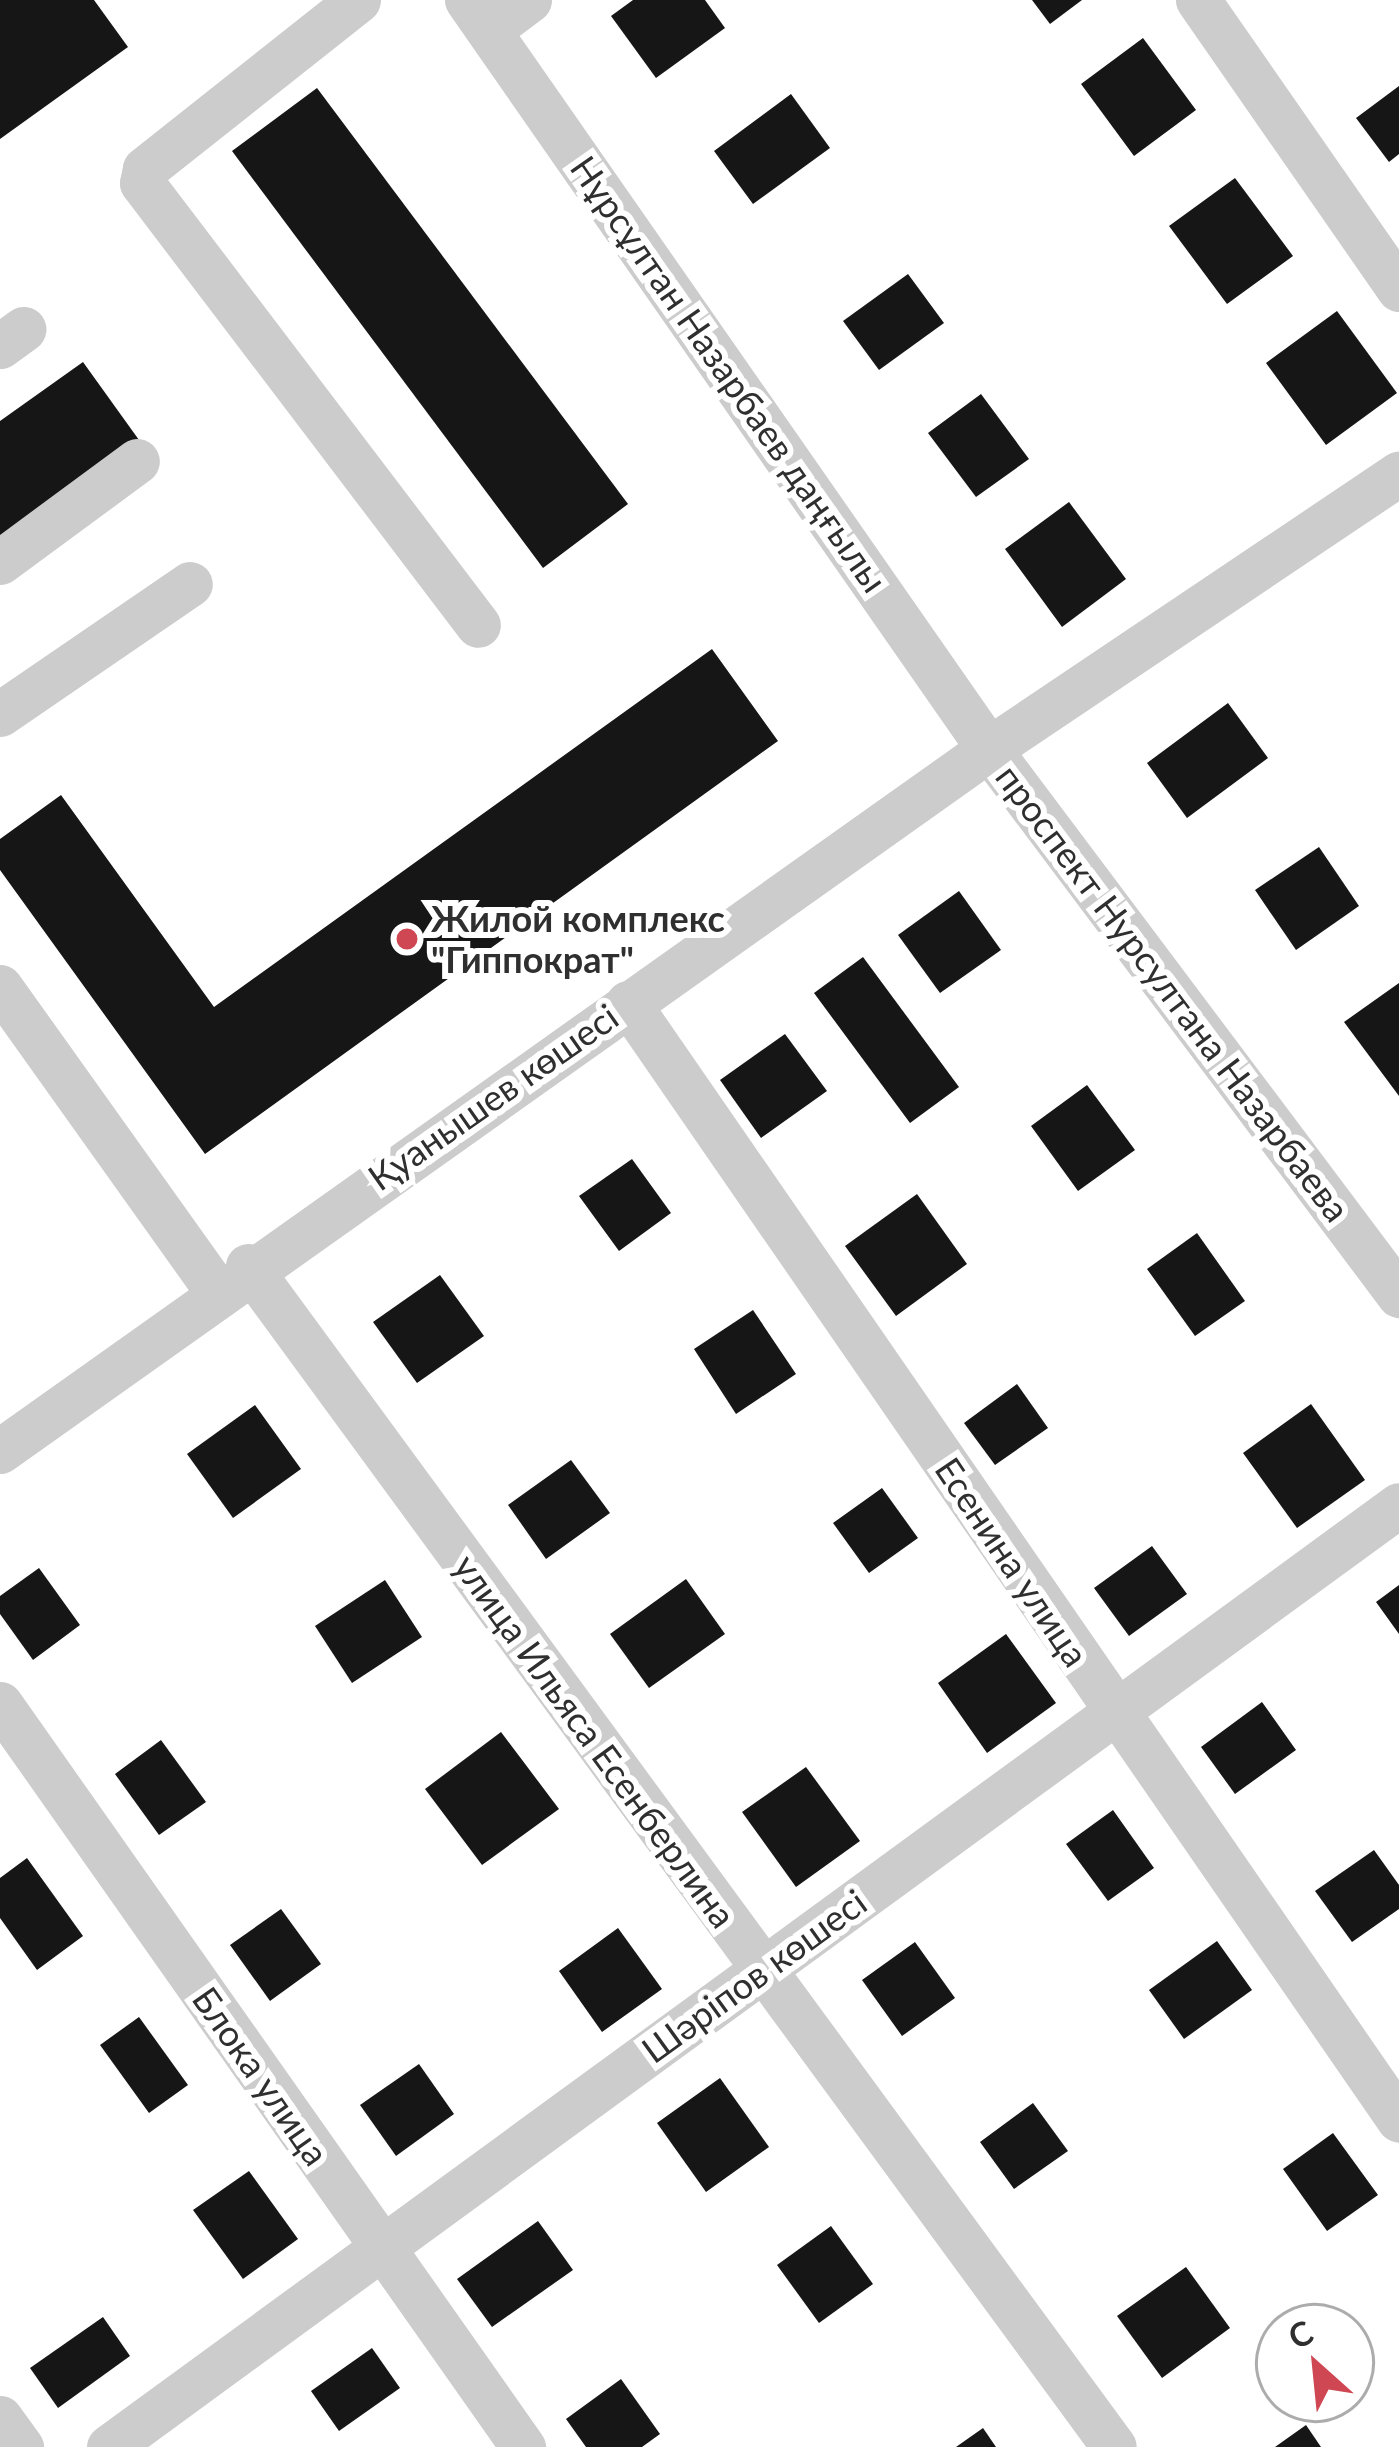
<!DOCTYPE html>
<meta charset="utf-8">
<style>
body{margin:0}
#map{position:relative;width:1399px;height:2447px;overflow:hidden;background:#fff;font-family:Lato,sans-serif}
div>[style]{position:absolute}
.building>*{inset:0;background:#161616}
.minor>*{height:45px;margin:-22.5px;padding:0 22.5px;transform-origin:22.5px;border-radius:22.5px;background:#ccc}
.dots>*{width:33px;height:33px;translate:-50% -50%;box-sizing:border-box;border:6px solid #fff;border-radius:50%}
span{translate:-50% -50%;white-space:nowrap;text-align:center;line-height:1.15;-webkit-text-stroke:12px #fff;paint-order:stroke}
.street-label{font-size:36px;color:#2f2f2f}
.poi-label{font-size:36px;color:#2f2f2f;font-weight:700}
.left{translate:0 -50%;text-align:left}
.north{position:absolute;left:1255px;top:2303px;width:120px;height:120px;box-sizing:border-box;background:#fff;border:3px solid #acacac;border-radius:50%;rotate:333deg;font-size:33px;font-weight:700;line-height:48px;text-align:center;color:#2f2f2f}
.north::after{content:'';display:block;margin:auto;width:42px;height:54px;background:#cf4753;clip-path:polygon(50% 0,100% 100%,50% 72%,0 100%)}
</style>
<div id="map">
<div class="building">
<div style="clip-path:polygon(0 0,94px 0,128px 47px,0 139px)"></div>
<div style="clip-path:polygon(633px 0,705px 0,725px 28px,656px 78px,611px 16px)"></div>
<div style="clip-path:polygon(1032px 0,1082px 0,1050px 24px)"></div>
<div style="clip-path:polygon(1143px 38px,1196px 110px,1134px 156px,1081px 84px)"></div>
<div style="clip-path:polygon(1399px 86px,1399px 154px,1389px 162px,1356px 118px)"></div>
<div style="clip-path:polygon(317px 88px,628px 504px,543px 568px,232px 151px)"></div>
<div style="clip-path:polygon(791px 94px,830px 148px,753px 204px,714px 151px)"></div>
<div style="clip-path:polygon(1235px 178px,1293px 256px,1227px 304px,1169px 226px)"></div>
<div style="clip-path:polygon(908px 274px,944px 323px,879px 370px,843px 321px)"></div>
<div style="clip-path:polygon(1337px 311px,1397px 393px,1326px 445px,1266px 363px)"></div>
<div style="clip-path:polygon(83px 362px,139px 440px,0 539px,0 421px)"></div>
<div style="clip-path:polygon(981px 394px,1029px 459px,976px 497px,928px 433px)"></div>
<div style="clip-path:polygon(1069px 502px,1126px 579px,1062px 627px,1005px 549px)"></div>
<div style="clip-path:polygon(712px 649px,778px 741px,205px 1154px,0 870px,0 839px,61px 795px,214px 1007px)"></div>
<div style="clip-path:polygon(1228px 703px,1268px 758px,1187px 818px,1147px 763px)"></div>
<div style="clip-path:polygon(1319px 847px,1359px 906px,1296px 950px,1255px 890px)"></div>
<div style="clip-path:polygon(959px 891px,1001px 950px,940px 993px,898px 935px)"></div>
<div style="clip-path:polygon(863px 957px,959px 1087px,910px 1123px,814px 993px)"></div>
<div style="clip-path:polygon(1399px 983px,1399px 1096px,1344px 1022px)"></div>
<div style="clip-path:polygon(785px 1034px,827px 1091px,761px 1138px,720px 1080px)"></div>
<div style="clip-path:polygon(1087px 1085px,1135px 1150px,1078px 1191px,1031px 1126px)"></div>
<div style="clip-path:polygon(632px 1159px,671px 1213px,619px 1251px,579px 1196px)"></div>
<div style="clip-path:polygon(917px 1194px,967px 1264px,896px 1316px,845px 1246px)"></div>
<div style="clip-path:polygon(1197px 1233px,1245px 1301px,1195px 1336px,1147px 1269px)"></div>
<div style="clip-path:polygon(440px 1275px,484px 1336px,417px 1383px,373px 1322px)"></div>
<div style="clip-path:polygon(753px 1310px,796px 1374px,736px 1414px,694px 1349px)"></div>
<div style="clip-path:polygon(1017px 1384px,1048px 1428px,995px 1465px,964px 1423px)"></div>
<div style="clip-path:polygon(1311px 1404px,1365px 1480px,1297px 1528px,1243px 1453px)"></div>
<div style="clip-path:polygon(255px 1405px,301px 1469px,233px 1518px,187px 1454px)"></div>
<div style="clip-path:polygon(571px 1460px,610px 1513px,546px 1559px,508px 1505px)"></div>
<div style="clip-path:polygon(882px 1488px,918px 1538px,869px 1573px,833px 1523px)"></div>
<div style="clip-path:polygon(1152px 1546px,1187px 1594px,1129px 1636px,1094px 1588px)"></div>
<div style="clip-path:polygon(39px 1568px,80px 1625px,33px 1660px,0 1614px,0 1596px)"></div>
<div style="clip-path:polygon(686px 1579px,725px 1634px,649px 1688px,610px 1634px)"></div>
<div style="clip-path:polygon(385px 1580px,422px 1637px,352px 1683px,315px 1626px)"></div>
<div style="clip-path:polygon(1399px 1585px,1399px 1634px,1376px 1602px)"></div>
<div style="clip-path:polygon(1006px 1634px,1056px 1703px,987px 1753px,938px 1683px)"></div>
<div style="clip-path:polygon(1262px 1702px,1296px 1750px,1235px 1794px,1201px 1747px)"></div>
<div style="clip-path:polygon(501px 1732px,559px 1809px,482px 1865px,425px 1789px)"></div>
<div style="clip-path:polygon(161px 1740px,206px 1802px,159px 1835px,115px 1774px)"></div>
<div style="clip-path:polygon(806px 1767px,860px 1841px,796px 1887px,742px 1812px)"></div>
<div style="clip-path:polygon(1113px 1810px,1154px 1868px,1108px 1901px,1066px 1844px)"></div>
<div style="clip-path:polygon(1374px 1850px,1399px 1885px,1399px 1909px,1352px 1942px,1315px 1891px)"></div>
<div style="clip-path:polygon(27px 1858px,83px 1936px,37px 1970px,0 1918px,0 1878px)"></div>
<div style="clip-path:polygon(281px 1909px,321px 1964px,270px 2001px,230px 1945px)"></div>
<div style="clip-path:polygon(618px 1928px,662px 1989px,602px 2032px,559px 1971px)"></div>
<div style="clip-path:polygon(1217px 1941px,1252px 1990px,1184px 2039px,1149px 1990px)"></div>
<div style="clip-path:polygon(915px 1942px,955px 1998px,902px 2036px,862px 1980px)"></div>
<div style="clip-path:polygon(139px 2017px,188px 2085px,149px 2113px,100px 2045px)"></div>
<div style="clip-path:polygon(419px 2064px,454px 2114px,396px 2156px,360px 2105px)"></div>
<div style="clip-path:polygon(720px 2078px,769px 2147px,706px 2192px,657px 2123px)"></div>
<div style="clip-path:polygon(1033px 2103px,1068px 2151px,1014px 2189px,980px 2142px)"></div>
<div style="clip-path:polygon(1333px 2133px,1378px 2195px,1327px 2231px,1283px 2169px)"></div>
<div style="clip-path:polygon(249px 2171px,298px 2239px,243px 2279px,193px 2210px)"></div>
<div style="clip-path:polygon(538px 2221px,573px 2270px,492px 2327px,457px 2279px)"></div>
<div style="clip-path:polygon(831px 2226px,873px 2284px,819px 2323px,777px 2265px)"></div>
<div style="clip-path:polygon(1186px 2267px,1230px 2328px,1162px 2378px,1117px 2316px)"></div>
<div style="clip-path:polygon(103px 2317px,130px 2356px,58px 2408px,30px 2368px)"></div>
<div style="clip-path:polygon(372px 2348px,400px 2388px,339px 2431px,311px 2391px)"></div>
<div style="clip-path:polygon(621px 2379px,660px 2434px,642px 2447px,586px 2447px,566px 2419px)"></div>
<div style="clip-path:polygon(1306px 2425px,1321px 2447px,1275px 2447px)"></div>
<div style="clip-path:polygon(983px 2428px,996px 2447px,956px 2447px)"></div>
</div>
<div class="minor">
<div style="left:358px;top:0;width:272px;rotate:141.6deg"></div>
<div style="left:145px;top:169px;width:14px;rotate:102deg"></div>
<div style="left:142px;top:183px;width:555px;rotate:52.76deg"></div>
<div style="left:467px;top:0;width:913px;rotate:55.13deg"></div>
<div style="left:989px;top:749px;width:683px;rotate:53.1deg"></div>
<div style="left:1198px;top:0;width:352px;rotate:55.2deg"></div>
<div style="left:489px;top:30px;width:50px;rotate:-36.9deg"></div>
<div style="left:0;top:346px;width:29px;rotate:-36deg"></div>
<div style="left:0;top:562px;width:170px;rotate:-36.4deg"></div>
<div style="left:0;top:714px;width:230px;rotate:-34.4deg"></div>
<div style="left:0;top:987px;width:372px;rotate:54.5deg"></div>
<div style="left:628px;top:1003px;width:1357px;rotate:55.38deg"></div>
<div style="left:248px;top:1266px;width:1464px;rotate:53.75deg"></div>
<div style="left:0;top:1451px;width:1213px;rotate:-35.37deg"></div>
<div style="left:989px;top:749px;width:494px;rotate:-33.9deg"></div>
<div style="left:0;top:1704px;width:909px;rotate:54.86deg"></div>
<div style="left:0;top:2418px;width:36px;rotate:54deg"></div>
<div style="left:109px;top:2447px;width:1597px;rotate:-36.14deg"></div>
</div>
<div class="dots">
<div style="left:407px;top:939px;background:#cf4753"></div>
</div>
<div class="street-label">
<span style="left:729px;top:374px;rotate:55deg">Нұрсұлтан Назарбаев даңғылы</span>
<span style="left:1173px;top:993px;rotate:53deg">проспект Нурсултана Назарбаева</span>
<span style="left:493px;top:1097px;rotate:-35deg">Қуанышев көшесі</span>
<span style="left:1012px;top:1562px;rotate:56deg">Есенина улица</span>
<span style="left:595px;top:1741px;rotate:54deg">улица Ильяса Есенберлина</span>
<span style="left:754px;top:1976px;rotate:-36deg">Шәріпов көшесі</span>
<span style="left:261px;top:2076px;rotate:55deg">Блока улица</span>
</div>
<div class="poi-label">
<span class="left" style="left:431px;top:939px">Жилой комплекс<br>"Гиппократ"</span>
</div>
<div class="north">С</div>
</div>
